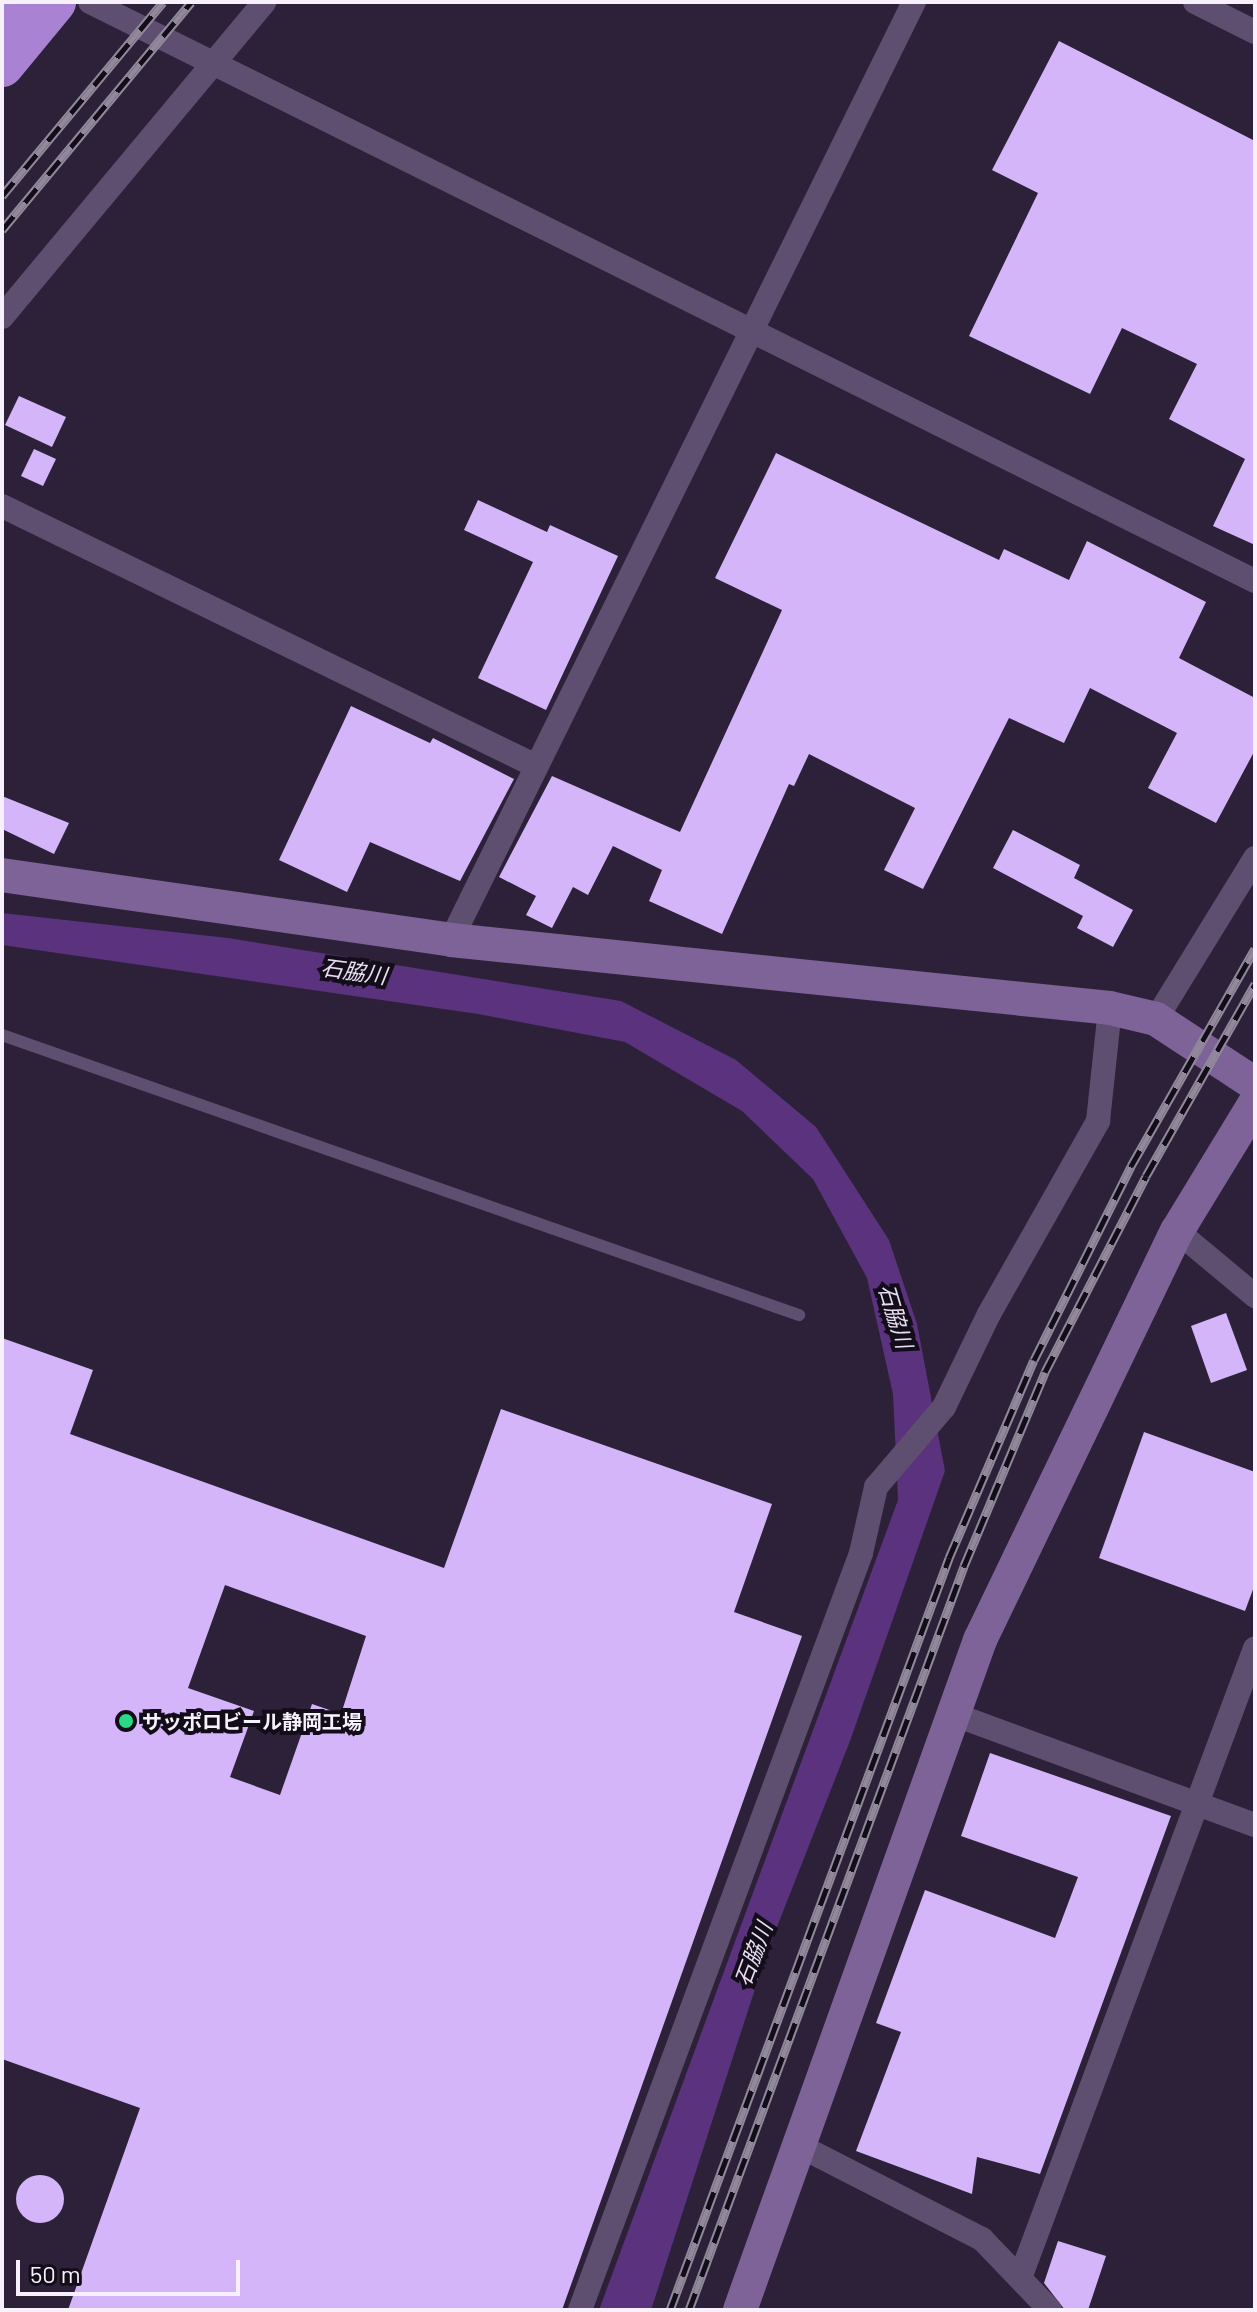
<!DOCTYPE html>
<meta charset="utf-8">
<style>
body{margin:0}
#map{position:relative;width:1257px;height:2312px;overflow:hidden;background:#2c2138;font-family:Barlow,"Noto Sans JP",sans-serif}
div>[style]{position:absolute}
.water>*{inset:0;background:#5a327d}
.building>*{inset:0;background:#d5b5f9}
.round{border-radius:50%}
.lane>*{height:12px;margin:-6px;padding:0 6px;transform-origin:6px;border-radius:6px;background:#5e4e6f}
.street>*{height:24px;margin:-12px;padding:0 12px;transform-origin:12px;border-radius:12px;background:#5e4e6f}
.secondary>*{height:34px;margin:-17px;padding:0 17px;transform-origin:17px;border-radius:17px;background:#7d6398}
.highway>*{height:44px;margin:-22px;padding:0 22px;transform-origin:22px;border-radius:22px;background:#aa82d3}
.rail>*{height:9px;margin-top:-4.5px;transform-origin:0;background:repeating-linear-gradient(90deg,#120d18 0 18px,#91889b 0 36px);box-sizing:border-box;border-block:2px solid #91889b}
.dots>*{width:22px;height:22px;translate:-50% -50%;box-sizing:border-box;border:4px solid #120d18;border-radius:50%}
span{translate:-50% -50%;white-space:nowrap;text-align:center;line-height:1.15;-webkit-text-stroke:8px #120d18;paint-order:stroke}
.poi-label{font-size:20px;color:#f7f1fe;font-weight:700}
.left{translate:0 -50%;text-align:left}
.water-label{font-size:22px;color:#e8def4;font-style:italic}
.frame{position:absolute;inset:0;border:4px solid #f7f1fe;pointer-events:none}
.scale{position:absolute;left:16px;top:2260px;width:224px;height:36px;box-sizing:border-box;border:4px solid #f7f1fe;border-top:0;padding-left:10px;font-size:24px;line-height:28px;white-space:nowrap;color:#f7f1fe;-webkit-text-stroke:6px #120d18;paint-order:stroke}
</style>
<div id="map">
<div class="water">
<div style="clip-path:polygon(2px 913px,228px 938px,621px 1001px,736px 1060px,816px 1127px,889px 1240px,917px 1324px,945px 1471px,850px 1741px,766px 1955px,651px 2310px,599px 2310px,898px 1500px,893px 1394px,867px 1278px,813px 1179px,742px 1111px,625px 1042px,478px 1014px,2px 945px)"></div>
</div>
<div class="building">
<div style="clip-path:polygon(1059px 41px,1255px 141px,1255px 545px,1213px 526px,1245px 459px,1169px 419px,1197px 364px,1122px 328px,1090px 394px,969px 336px,1038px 193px,992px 170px)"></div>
<div style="clip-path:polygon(19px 396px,66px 417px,52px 447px,5px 425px)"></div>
<div style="clip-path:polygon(34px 449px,56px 459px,43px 486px,21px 476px)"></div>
<div style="clip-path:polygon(776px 453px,999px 560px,1004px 549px,1069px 580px,1087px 541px,1206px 602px,1179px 658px,1255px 698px,1255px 750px,1216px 823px,1148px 788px,1177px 733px,1090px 688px,1064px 743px,1009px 718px,923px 889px,884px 870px,915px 808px,809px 754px,794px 786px,789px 784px,722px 934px,649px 901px,662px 870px,613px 846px,588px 895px,573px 887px,552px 928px,526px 915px,536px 896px,499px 877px,552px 776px,680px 832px,782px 610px,715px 578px)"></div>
<div style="clip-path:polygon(478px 500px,547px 532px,550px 525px,618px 556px,546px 710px,478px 678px,533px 562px,464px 530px)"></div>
<div style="clip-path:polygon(351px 706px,430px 743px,433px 738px,514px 779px,460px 881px,370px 842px,347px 892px,279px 860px)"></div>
<div style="clip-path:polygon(2px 796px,69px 823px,54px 854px,2px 829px)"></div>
<div style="clip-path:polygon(1013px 830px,1080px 865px,1074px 878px,1133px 910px,1113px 947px,1077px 928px,1083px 916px,993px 868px)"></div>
<div style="clip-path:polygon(1226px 1313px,1247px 1370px,1211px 1383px,1191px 1326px)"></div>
<div style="clip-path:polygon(evenodd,2px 1338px,93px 1370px,70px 1434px,444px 1568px,501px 1409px,772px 1504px,734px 1612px,802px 1636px,562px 2310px,68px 2310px,140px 2108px,2px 2059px,2px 1338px,225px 1585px,366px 1636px,341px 1714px,312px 1704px,280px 1795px,230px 1777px,254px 1711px,188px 1688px,225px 1585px)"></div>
<div style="clip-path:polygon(1144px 1432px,1255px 1472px,1255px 1584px,1245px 1611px,1099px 1558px)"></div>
<div style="clip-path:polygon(990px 1753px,1171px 1816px,1040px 2174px,977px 2157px,972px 2194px,856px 2151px,901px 2032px,876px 2023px,925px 1890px,1055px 1938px,1078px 1877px,961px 1836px)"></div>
<div class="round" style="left:16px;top:2175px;width:48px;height:48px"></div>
<div style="clip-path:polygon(1058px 2241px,1106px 2256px,1088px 2310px,1065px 2310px,1044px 2283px)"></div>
</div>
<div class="lane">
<div style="left:2px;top:1035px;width:845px;rotate:19.36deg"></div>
</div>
<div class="street">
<div style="left:90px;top:2px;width:1301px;rotate:26.43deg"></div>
<div style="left:1195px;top:2px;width:67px;rotate:26.6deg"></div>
<div style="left:2px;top:317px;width:410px;rotate:-50.2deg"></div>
<div style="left:2px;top:506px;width:592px;rotate:25.96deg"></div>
<div style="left:451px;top:940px;width:1046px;rotate:-63.73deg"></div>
<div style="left:1156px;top:1019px;width:189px;rotate:-58.4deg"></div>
<div style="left:1177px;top:1231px;width:102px;rotate:39.8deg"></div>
<div style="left:953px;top:1714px;width:322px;rotate:20.2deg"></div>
<div style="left:798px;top:2145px;width:207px;rotate:27.1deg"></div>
<div style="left:982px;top:2239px;width:98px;rotate:46.2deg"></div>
<div style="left:1020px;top:2278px;width:672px;rotate:-69.54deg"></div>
<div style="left:580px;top:2310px;width:807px;rotate:-69.63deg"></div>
<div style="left:861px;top:1553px;width:68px;rotate:-77.2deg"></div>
<div style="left:876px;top:1487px;width:105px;rotate:-49.6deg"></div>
<div style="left:944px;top:1407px;width:103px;rotate:-64.2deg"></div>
<div style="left:989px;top:1314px;width:222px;rotate:-60.5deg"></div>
<div style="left:1098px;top:1121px;width:114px;rotate:-83.9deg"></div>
</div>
<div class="secondary">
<div style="left:2px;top:875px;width:454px;rotate:8.2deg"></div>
<div style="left:451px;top:940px;width:662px;rotate:5.89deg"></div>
<div style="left:1110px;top:1008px;width:47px;rotate:13.4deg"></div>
<div style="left:1156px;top:1019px;width:118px;rotate:33.3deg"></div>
<div style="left:740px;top:2310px;width:712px;rotate:-70.29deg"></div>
<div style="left:980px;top:1640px;width:454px;rotate:-64.3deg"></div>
<div style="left:1177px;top:1231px;width:150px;rotate:-58.6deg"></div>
</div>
<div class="highway">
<div style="left:2px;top:10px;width:10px;rotate:-53deg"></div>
<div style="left:2px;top:65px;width:82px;rotate:-50.5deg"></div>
</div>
<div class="rail">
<div style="left:2px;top:196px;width:252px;rotate:-50.3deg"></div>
<div style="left:2px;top:230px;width:296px;rotate:-50.3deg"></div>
<div style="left:670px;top:2310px;width:802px;rotate:-69.64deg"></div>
<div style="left:949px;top:1558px;width:215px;rotate:-66.8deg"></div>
<div style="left:1034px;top:1360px;width:217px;rotate:-63.4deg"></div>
<div style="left:1131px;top:1166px;width:250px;rotate:-60.3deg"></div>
<div style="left:689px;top:2310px;width:793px;rotate:-69.71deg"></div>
<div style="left:964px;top:1566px;width:210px;rotate:-67.3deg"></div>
<div style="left:1045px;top:1372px;width:220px;rotate:-62.7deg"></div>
<div style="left:1146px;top:1176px;width:221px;rotate:-60.4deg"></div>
</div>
<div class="dots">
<div style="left:126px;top:1721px;background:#2ad885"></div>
</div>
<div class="poi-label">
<span class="left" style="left:142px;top:1721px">サッポロビール静岡工場</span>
</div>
<div class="water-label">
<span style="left:354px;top:971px;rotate:8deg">石脇川</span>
<span style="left:896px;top:1316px;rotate:73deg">石脇川</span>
<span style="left:753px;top:1954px;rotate:-69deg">石脇川</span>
</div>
<div class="frame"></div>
<div class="scale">50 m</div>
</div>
